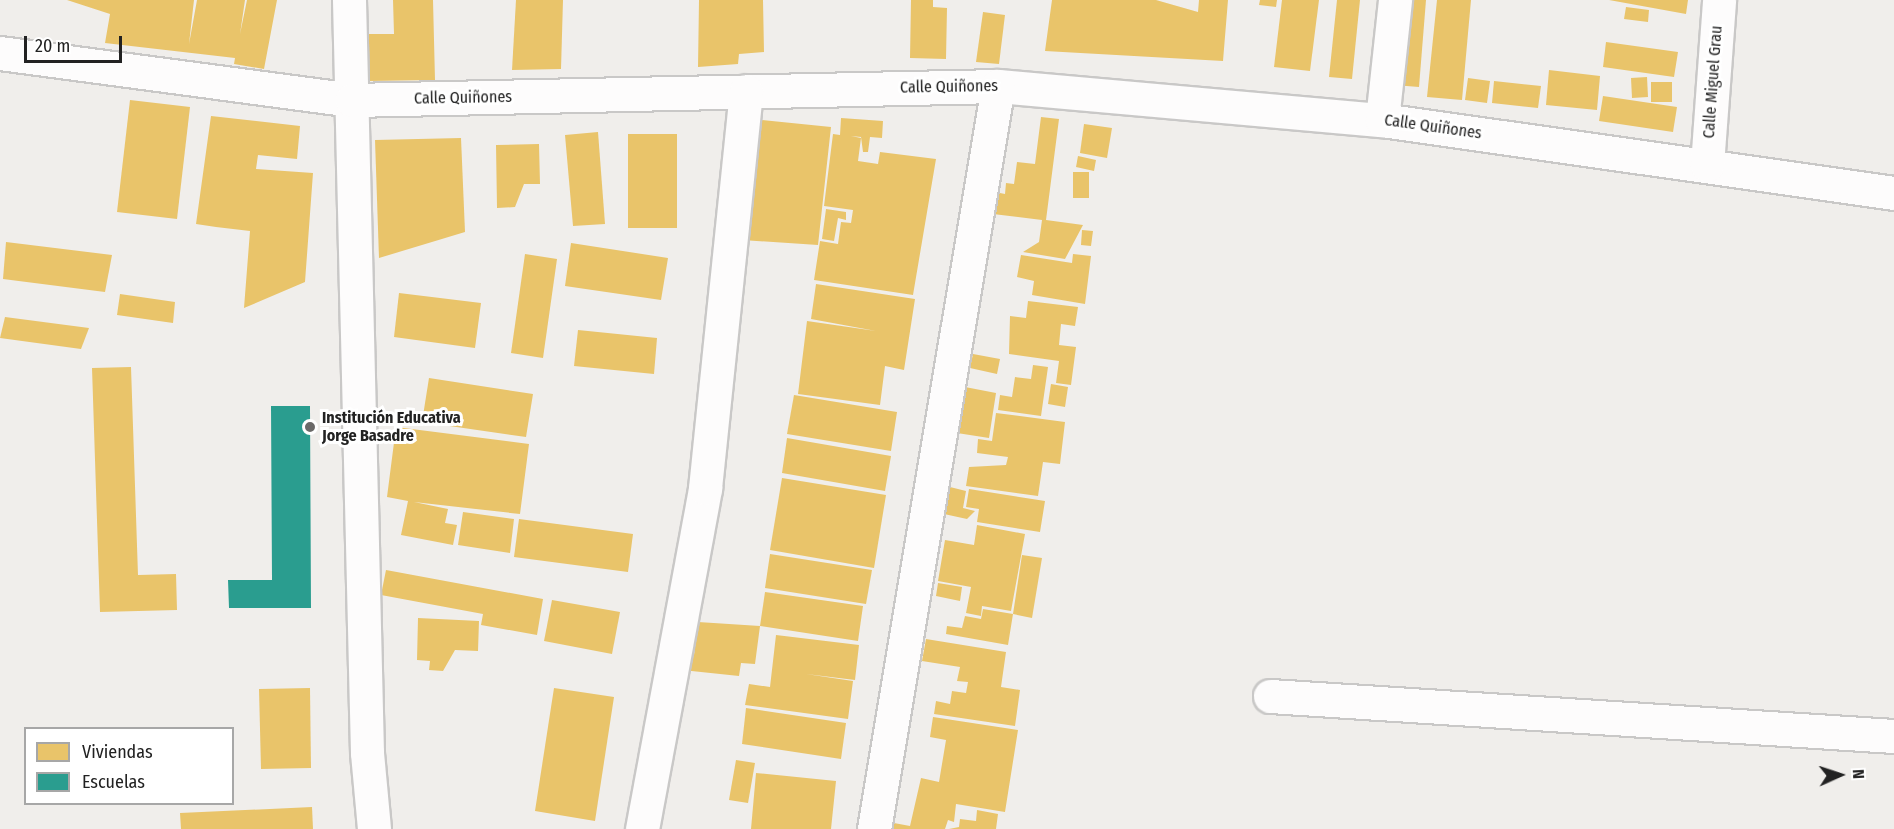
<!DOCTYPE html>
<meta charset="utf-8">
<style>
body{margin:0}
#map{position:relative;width:1894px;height:829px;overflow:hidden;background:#f0eeeb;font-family:"Fira Sans Condensed",sans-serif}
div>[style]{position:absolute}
.homes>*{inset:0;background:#e9c46a}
.schools>*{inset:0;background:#2a9d8f}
.roads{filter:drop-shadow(2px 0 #c9c8c7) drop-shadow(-2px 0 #c9c8c7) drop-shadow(0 2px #c9c8c7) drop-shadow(0 -2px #c9c8c7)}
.minor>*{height:33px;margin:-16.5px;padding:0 16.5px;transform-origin:16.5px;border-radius:16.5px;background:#fdfcfc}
.dots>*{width:16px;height:16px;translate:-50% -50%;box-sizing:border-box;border:3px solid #fff;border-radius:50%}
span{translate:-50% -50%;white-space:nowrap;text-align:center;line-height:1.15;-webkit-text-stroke:6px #fff;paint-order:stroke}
.street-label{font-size:16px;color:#222}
.poi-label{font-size:16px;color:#222;font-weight:700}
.left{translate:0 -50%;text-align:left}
.legend{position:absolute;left:24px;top:727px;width:210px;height:78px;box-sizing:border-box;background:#fff;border:2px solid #a7a7a7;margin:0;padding:8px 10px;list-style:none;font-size:18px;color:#222}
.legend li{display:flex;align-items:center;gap:12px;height:30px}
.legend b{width:30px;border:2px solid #a7a7a7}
.north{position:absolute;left:1810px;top:745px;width:60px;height:60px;-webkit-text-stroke:4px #fff;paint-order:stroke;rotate:87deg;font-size:16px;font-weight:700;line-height:24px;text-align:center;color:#222}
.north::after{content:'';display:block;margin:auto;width:21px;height:27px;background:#222;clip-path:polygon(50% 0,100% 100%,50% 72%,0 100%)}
.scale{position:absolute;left:24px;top:36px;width:98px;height:27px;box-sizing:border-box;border:3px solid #222;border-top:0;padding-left:8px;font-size:18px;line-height:21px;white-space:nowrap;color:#222;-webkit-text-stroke:4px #fff;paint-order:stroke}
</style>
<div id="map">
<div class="homes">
<div style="clip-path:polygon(67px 0,194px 0,189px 44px,197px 0,245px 0,240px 34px,247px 0,277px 0,264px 69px,234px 64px,235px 58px,105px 43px,110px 14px)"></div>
<div style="clip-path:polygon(393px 0,433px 0,435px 80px,368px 81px,367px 34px,394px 34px)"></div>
<div style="clip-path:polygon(516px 0,563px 0,561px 69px,512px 70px)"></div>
<div style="clip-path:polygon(699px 0,763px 0,764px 52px,739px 54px,738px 64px,698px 67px)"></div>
<div style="clip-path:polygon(911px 0,933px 0,933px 7px,947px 8px,946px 59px,910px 58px)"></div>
<div style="clip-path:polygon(1052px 0,1156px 0,1198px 12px,1199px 0,1228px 0,1223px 61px,1045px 51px)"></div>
<div style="clip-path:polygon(1260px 0,1277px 0,1276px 7px,1259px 5px)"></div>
<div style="clip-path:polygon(1282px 0,1319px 0,1310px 71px,1274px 67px)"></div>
<div style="clip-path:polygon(1337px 0,1360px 0,1352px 79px,1329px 77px)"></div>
<div style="clip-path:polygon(1401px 0,1426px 0,1419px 87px,1394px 85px)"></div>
<div style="clip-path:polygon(1437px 0,1471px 0,1462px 100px,1427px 97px)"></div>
<div style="clip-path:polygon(1609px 0,1688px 0,1686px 14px)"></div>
<div style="clip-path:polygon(1626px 7px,1649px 10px,1648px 22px,1624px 19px)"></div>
<div style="clip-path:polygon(983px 12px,1005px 15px,999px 64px,976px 62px)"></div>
<div style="clip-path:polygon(1606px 42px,1678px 52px,1674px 77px,1603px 67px)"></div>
<div style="clip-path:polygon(1549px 70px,1600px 76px,1597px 110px,1546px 105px)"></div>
<div style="clip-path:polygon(1647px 77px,1648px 97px,1632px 98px,1631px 78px)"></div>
<div style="clip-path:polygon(1468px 78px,1490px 81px,1487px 103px,1465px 100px)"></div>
<div style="clip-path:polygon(1494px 81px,1541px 86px,1538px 108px,1492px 103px)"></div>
<div style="clip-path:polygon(1651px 82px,1672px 82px,1672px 102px,1651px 102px)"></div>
<div style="clip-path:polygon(1603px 96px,1677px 107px,1673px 132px,1599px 121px)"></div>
<div style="clip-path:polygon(130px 100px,190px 107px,177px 219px,117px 212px)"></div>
<div style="clip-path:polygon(211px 116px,300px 126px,297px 159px,258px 155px,256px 169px,313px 173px,305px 282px,244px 308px,250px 231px,216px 227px,230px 135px,216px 227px,196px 224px)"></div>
<div style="clip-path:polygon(1041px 117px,1059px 119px,1046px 220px,1083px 225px,1065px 259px,1023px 252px,1039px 242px,1042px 220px,993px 214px,995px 192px,1005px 194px,1006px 183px,1014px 184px,1017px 162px,1035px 164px)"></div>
<div style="clip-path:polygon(841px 118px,883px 121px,882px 138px,870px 137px,868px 152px,863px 152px,861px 137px,851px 136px,861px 138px,858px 161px,878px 164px,880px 152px,936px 159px,913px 295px,814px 280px,820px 241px,838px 244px,841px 222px,851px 223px,853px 210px,824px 206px,833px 134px,840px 135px)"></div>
<div style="clip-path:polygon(761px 120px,831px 127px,818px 245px,742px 240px,751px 124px,760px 125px)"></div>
<div style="clip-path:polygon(1084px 124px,1112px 128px,1107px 158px,1080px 153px)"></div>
<div style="clip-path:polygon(598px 132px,605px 224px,573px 226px,565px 135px)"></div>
<div style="clip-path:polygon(628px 134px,677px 134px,677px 228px,628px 228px)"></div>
<div style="clip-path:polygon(461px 138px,465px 232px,379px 258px,375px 140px)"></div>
<div style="clip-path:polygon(539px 144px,540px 184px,524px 184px,515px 207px,497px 208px,496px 145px)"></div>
<div style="clip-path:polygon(1078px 156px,1096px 160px,1094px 171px,1076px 167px)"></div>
<div style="clip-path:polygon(1073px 172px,1089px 172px,1089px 198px,1073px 198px)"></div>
<div style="clip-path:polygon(826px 209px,846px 212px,846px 220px,838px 218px,834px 241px,822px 239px)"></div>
<div style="clip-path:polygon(1082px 230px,1093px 231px,1091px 246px,1081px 245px)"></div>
<div style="clip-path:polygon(6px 242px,112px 255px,105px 292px,3px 279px)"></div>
<div style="clip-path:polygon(571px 243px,668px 258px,661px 300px,565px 286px)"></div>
<div style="clip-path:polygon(525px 254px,557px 259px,543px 358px,511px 353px)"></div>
<div style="clip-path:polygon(1073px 254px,1091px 256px,1085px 304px,1032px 295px,1034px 281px,1017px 277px,1021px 255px,1072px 263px)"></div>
<div style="clip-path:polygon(816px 284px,915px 299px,904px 370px,885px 366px,880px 405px,798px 394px,807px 321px,876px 331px,811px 319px)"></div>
<div style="clip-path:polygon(399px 293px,481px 303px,475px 348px,394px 337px)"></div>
<div style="clip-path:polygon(120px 294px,175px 302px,173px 323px,117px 315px)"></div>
<div style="clip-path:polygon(1028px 301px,1078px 307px,1075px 326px,1061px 324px,1059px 345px,1076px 347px,1071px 385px,1056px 383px,1059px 361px,1009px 354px,1010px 316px,1026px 318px)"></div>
<div style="clip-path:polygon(5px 317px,89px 328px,81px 349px,0 338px)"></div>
<div style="clip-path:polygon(578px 330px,657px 338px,654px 374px,574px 366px)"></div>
<div style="clip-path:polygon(973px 354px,1000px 359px,997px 374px,970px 368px)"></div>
<div style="clip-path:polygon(1033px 365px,1048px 367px,1041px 416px,998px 410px,1000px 395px,1012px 397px,1015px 377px,1031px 379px)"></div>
<div style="clip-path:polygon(131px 367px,138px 575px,176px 574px,177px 610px,100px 612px,92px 368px)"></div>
<div style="clip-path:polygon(429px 378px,533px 394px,526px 437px,422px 422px)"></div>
<div style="clip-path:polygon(1051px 384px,1068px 387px,1065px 407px,1048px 404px)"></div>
<div style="clip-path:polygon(965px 387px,996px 393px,989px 438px,957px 433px)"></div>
<div style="clip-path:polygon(794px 395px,897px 412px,891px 451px,787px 434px)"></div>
<div style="clip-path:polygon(996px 413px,1065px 422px,1060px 464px,1043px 462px,1038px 496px,966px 486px,969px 467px,1006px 465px,1008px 457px,977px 453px,978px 439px,992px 441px)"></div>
<div style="clip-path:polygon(396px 427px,529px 444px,520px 514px,414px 502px,448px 509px,445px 523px,457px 525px,453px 545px,401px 535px,408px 501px,387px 497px)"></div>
<div style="clip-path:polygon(787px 438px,891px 456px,885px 491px,782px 473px)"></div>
<div style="clip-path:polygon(782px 478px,886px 495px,874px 568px,770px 550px)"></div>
<div style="clip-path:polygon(950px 487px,966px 491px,963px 508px,975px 511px,967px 519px,944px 514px)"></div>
<div style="clip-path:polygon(969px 489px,1045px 501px,1040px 532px,977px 522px,979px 509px,966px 507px)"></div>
<div style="clip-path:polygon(463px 512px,514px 519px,510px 553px,458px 545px)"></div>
<div style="clip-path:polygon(519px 519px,633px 534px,628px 572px,514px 557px)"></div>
<div style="clip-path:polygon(977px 525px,1025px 534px,1011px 611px,982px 606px,981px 616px,966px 613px,971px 587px,938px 581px,945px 540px,974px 545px)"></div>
<div style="clip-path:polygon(770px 554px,872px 570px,866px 604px,765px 588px)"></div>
<div style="clip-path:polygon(1022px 555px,1042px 558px,1032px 618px,1013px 614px)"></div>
<div style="clip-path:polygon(386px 570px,543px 599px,537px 635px,481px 625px,483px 614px,381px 595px)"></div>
<div style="clip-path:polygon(938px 583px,962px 587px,960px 601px,936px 596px)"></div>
<div style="clip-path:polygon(765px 592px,863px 606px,858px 641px,760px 626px)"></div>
<div style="clip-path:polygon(552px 600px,620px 612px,612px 654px,544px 641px)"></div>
<div style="clip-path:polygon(983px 609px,1013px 614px,1008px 645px,946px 634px,947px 626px,962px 628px,965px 616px,981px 619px)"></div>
<div style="clip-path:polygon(418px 618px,479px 621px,478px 651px,455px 650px,443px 671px,429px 670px,430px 661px,417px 660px)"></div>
<div style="clip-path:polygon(698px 622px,760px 626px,755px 664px,741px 663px,739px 676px,682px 670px,684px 654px,694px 655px)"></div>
<div style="clip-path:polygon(776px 635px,859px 645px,855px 680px,806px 674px,853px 681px,848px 719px,745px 705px,749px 684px,770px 687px)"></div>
<div style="clip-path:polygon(926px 639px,1006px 652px,1001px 687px,1020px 690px,1015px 726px,934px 714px,936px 701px,950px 704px,952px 691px,966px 693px,968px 682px,957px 681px,960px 667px,922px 661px)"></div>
<div style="clip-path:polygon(310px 688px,311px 768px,261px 769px,259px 689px)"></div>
<div style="clip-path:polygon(554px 688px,614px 697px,595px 821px,535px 811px)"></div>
<div style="clip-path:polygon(746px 708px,846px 723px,841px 759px,742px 744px)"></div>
<div style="clip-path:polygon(933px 717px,1018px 730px,1005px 812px,956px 804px,954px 822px,948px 820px,945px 829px,893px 829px,894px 823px,910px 826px,921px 778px,939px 782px,946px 740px,930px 737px)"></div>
<div style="clip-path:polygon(736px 760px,755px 763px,748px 803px,729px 800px)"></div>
<div style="clip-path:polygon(756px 773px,836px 781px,831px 829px,751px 829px)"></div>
<div style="clip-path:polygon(312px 807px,313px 829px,181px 829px,180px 813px)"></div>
<div style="clip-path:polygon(977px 810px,998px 814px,996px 829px,949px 829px,959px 827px,960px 819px,976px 821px)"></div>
</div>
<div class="schools">
<div style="clip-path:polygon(271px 406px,310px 406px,311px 608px,229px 608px,228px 580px,272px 580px)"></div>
</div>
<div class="roads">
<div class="minor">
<div style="left:349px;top:0;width:753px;rotate:88.63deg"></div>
<div style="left:367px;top:753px;width:76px;rotate:84.7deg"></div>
<div style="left:0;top:53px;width:355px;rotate:7.6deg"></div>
<div style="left:352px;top:100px;width:646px;rotate:-1.24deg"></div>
<div style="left:998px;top:86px;width:386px;rotate:5.1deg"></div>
<div style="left:1382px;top:120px;width:517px;rotate:8.11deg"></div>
<div style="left:1382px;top:120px;width:121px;rotate:-83.8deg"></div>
<div style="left:1707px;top:165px;width:165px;rotate:-85.8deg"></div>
<div style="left:1270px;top:696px;width:625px;rotate:3.67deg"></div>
<div style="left:642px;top:829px;width:347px;rotate:-79.5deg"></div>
<div style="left:705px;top:488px;width:399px;rotate:-84.1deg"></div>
<div style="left:874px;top:829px;width:753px;rotate:-80.53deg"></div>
</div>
</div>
<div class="dots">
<div style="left:310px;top:427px;background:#6a6968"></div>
</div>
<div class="street-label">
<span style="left:1713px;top:82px;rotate:-86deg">Calle Miguel Grau</span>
<span style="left:949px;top:87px;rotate:-1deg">Calle Quiñones</span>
<span style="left:463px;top:98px;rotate:-1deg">Calle Quiñones</span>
<span style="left:1433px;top:127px;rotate:8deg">Calle Quiñones</span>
</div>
<div class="poi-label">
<span class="left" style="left:322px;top:427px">Institución Educativa<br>Jorge Basadre</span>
</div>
<ul class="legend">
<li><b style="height:16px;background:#e9c46a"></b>Viviendas</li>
<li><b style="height:16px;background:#2a9d8f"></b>Escuelas</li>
</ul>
<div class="north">N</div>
<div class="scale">20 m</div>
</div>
